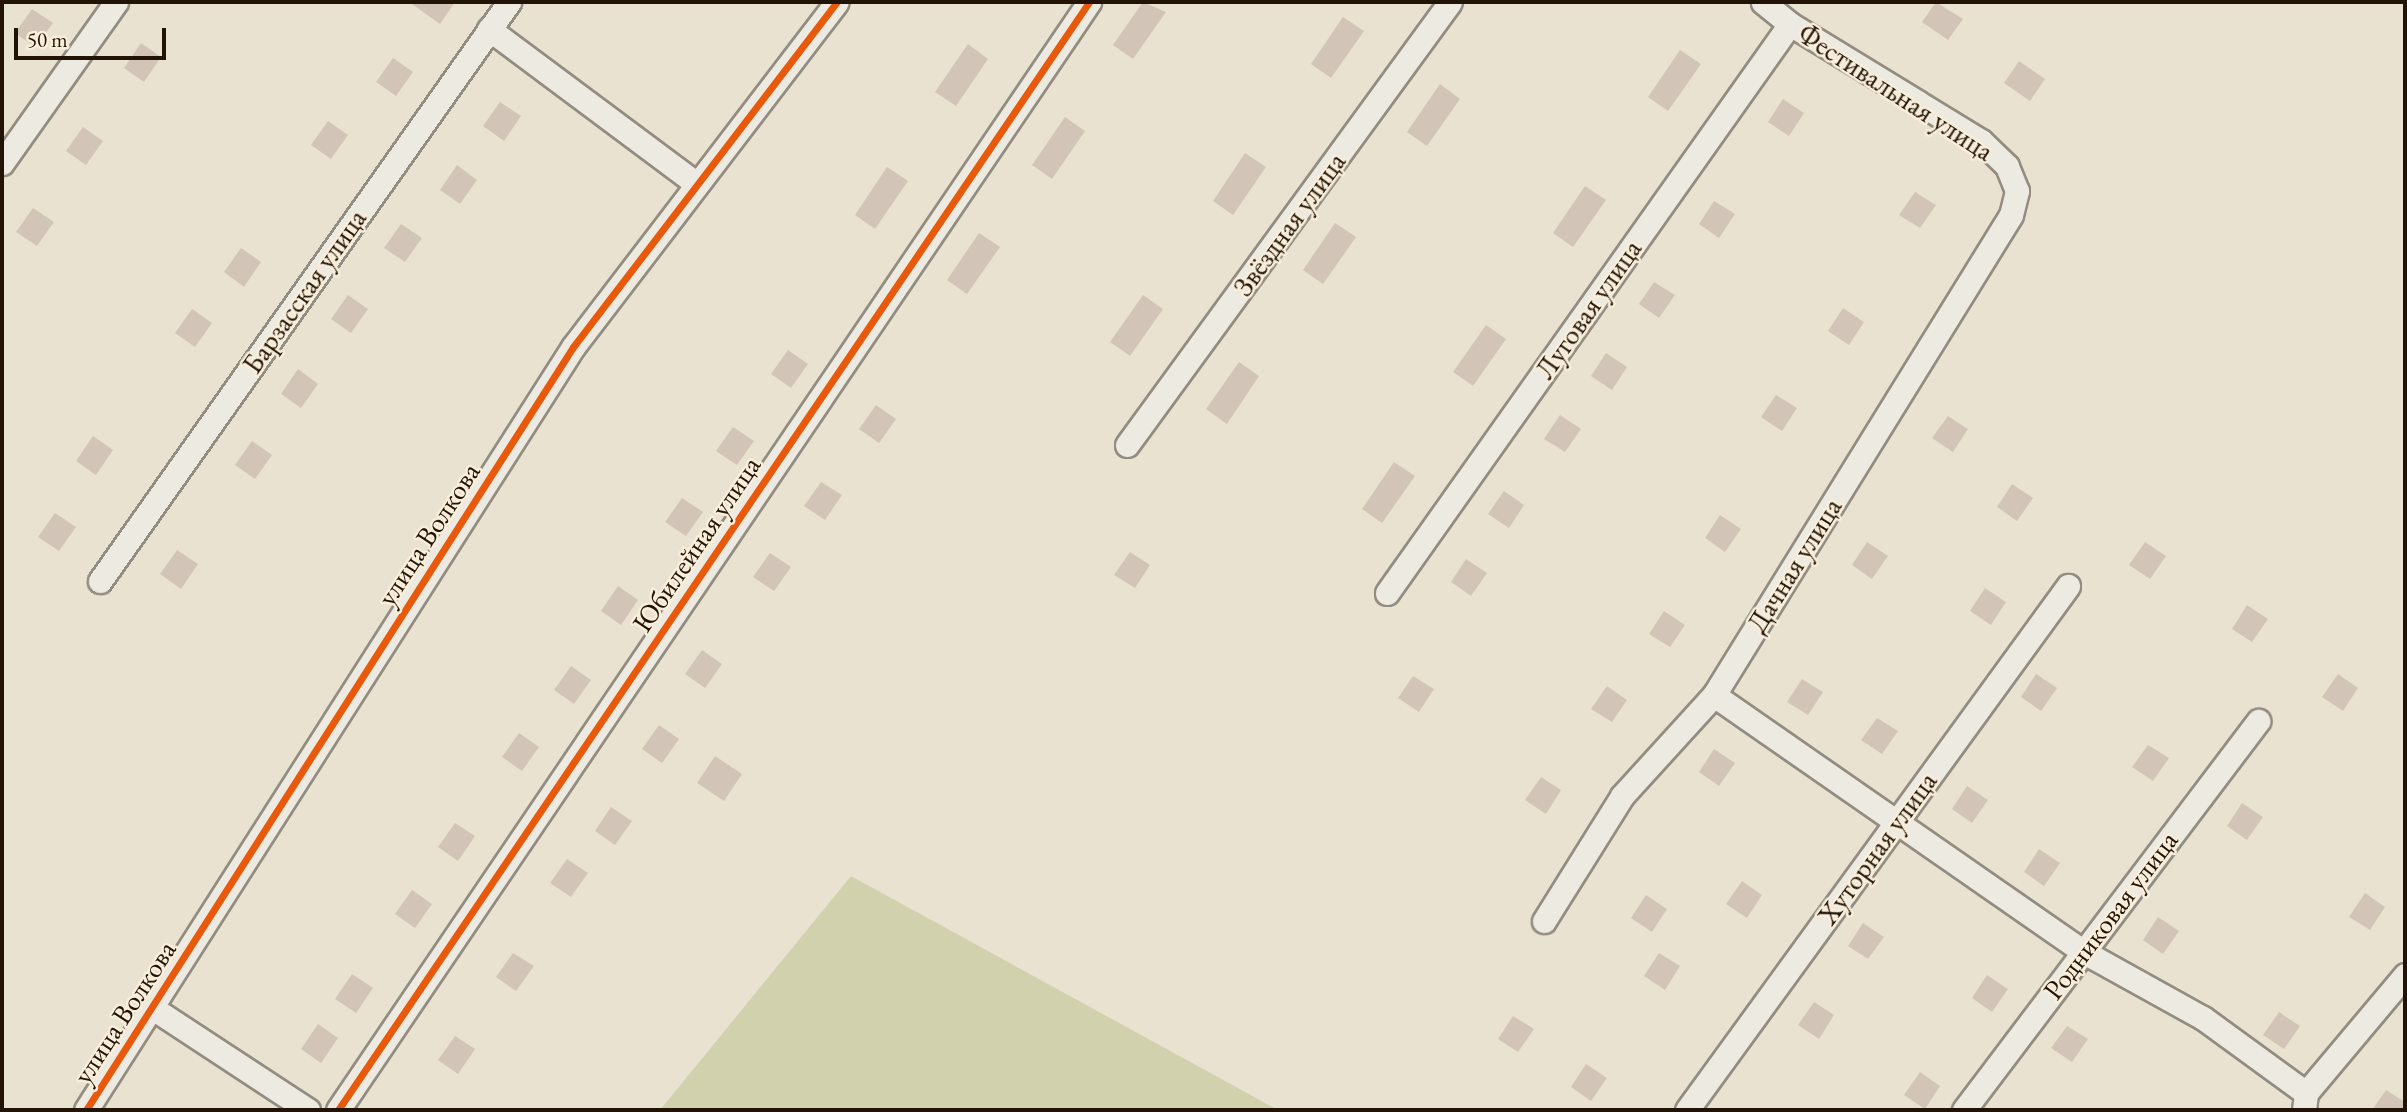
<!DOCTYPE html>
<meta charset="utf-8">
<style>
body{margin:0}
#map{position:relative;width:2407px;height:1112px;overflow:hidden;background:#eae2d0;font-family:"EB Garamond",serif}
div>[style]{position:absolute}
.green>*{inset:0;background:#d2d1ae}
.building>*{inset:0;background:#d2c5b7}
.roads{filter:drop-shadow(2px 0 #938c81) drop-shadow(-2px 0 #938c81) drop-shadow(0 2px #938c81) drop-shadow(0 -2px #938c81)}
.street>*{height:23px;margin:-11.5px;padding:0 11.5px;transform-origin:11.5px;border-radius:11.5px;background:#edeae1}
.cycleway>*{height:7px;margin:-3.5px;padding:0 3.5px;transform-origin:3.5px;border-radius:3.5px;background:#e8590c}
span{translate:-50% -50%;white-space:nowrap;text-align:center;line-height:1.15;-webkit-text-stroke:5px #f8eeda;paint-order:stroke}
.street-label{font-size:28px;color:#211305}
.frame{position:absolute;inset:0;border:4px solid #211305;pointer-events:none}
.scale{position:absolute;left:14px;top:28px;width:152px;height:32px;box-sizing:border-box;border:4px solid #211305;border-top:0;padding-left:9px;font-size:21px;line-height:24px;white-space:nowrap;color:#211305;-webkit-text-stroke:5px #f8eeda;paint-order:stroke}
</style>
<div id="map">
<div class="green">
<div style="clip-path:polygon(851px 876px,1278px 1110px,660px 1110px)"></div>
</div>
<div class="building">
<div style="clip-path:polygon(409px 2px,455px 2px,440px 24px)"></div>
<div style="clip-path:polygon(1143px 2px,1166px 12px,1133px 59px,1113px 45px)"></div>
<div style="clip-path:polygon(1936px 2px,1963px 19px,1948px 40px,1922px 22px)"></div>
<div style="clip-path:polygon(32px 9px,53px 23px,35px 47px,15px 33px)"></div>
<div style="clip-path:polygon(1343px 17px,1364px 31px,1331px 78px,1311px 64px)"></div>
<div style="clip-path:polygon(141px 43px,161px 57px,144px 82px,124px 68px)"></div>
<div style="clip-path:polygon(968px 44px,988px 59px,956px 106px,935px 92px)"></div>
<div style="clip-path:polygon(1680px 50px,1701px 64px,1668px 111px,1648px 97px)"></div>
<div style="clip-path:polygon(393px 58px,413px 72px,396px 96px,376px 82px)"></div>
<div style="clip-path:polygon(2019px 61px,2045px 79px,2030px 101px,2004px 83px)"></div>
<div style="clip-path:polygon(1440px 84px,1460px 99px,1427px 146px,1407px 132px)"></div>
<div style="clip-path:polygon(1783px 99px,1804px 113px,1789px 136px,1768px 122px)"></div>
<div style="clip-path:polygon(500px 102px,521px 116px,504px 141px,483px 126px)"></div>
<div style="clip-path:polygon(1065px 117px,1085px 131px,1052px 179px,1032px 165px)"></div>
<div style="clip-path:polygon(328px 121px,348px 135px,331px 159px,311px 145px)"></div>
<div style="clip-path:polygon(83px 127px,103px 141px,86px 165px,66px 151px)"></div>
<div style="clip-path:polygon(1245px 153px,1266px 167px,1233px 215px,1213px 201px)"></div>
<div style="clip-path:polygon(457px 165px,477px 180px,460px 204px,440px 190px)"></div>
<div style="clip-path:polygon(887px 167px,908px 181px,875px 229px,855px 215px)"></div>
<div style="clip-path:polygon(1585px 186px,1606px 200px,1573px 247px,1553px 233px)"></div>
<div style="clip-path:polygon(1915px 192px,1936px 205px,1920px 228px,1899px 215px)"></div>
<div style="clip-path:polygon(1714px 201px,1735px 214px,1719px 238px,1699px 224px)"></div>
<div style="clip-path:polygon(33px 208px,54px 222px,37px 246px,16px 232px)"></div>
<div style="clip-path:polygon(1335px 223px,1356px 237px,1323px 284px,1303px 270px)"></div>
<div style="clip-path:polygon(401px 224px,422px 238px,405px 262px,384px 248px)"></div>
<div style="clip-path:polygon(979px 233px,1000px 247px,967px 294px,947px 280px)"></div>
<div style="clip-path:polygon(241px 248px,261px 262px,244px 287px,224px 272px)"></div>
<div style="clip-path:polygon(1654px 282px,1675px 295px,1659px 318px,1639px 304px)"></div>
<div style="clip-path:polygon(348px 295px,368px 309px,351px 333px,331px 319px)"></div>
<div style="clip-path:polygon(1143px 295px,1163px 309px,1130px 356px,1110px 342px)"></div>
<div style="clip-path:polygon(1843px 308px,1864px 322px,1849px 345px,1828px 331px)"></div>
<div style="clip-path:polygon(192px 309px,212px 323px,195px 347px,175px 333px)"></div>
<div style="clip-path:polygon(1486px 325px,1506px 339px,1473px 386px,1453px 372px)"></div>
<div style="clip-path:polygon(788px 350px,808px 364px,791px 388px,771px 374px)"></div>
<div style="clip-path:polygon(1606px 353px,1627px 367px,1612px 390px,1591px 376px)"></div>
<div style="clip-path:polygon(1239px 362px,1259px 376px,1227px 424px,1206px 409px)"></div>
<div style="clip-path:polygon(298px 369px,318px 384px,301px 408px,281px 394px)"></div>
<div style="clip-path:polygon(1776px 395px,1797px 408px,1782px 431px,1761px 417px)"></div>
<div style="clip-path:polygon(876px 405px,896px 419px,879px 443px,859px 429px)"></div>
<div style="clip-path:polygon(1560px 415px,1581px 429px,1565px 452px,1544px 439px)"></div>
<div style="clip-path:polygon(1948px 416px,1968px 429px,1953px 452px,1932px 438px)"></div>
<div style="clip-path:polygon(733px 427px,754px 441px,737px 465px,716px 451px)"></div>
<div style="clip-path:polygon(93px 436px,113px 450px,96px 475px,76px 461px)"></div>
<div style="clip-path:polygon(252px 441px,272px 455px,255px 479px,235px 465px)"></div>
<div style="clip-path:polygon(1394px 462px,1415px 476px,1382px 523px,1362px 509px)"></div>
<div style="clip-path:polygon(821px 482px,842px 495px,825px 520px,804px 506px)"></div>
<div style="clip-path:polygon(2012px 484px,2033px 498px,2017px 521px,1997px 507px)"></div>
<div style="clip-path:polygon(1504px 491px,1524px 505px,1509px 528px,1488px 514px)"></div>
<div style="clip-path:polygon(682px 498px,703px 512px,686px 536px,665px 522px)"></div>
<div style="clip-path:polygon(55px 513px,76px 527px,59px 551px,38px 537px)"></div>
<div style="clip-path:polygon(1720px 515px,1741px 529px,1725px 552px,1705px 538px)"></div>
<div style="clip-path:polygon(1867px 542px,1888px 556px,1872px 579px,1852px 565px)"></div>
<div style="clip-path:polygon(2145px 542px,2166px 556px,2150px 579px,2129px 565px)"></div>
<div style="clip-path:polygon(177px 550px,198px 564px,181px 589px,160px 574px)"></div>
<div style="clip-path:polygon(1130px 552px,1150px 565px,1135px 588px,1114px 575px)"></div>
<div style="clip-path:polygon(770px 553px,791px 567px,774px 591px,753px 577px)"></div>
<div style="clip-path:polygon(1466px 559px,1487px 573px,1471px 596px,1451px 582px)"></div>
<div style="clip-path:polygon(618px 586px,638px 600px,621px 625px,601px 611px)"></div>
<div style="clip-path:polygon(1985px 588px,2006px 602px,1991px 625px,1970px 611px)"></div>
<div style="clip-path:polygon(2247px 605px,2268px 619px,2252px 642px,2232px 629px)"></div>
<div style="clip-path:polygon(1664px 611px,1685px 625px,1670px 647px,1649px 634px)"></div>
<div style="clip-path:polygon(702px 650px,722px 664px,705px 688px,685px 674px)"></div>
<div style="clip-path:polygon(571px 666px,591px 680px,574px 704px,554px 690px)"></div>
<div style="clip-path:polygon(2036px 674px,2057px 688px,2041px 711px,2021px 697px)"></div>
<div style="clip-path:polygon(2338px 674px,2358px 688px,2343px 711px,2322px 697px)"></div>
<div style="clip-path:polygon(1413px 676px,1434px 689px,1419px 712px,1398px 698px)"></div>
<div style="clip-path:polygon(1802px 679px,1823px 692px,1808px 715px,1787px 702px)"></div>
<div style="clip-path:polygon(1607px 686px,1627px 700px,1612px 722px,1591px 709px)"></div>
<div style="clip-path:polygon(1877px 718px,1898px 731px,1882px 754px,1861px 740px)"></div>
<div style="clip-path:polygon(659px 725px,679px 739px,662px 763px,642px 749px)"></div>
<div style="clip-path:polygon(519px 733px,539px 747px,522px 771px,502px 757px)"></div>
<div style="clip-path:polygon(2148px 745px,2169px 758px,2153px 781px,2132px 767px)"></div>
<div style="clip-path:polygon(1714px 749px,1735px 763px,1719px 786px,1699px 772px)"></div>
<div style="clip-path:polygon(715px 756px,742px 774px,724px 801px,697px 783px)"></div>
<div style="clip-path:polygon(1541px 777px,1561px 790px,1546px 814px,1525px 800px)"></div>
<div style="clip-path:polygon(1967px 786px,1988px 800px,1972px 823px,1952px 809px)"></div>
<div style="clip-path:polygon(2242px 803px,2263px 817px,2247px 840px,2227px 826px)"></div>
<div style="clip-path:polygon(611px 807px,632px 821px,615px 845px,595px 831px)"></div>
<div style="clip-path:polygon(455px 823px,475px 836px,458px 861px,438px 847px)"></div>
<div style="clip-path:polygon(2039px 849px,2060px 863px,2044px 886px,2024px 872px)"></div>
<div style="clip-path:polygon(567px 859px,588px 873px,571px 897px,550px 883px)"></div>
<div style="clip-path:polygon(1742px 881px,1762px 895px,1747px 918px,1726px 904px)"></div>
<div style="clip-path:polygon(412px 890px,432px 904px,415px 928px,395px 914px)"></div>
<div style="clip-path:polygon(2365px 893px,2385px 907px,2370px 930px,2349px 917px)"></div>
<div style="clip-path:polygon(1646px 895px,1667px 909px,1652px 932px,1631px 918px)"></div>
<div style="clip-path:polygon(2158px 917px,2179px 931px,2163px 954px,2143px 940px)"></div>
<div style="clip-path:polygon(1863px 923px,1884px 937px,1868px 959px,1848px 946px)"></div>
<div style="clip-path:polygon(513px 953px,534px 966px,516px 991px,496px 977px)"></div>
<div style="clip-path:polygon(1659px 953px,1680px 966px,1665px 990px,1644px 976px)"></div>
<div style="clip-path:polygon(352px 974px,373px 988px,356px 1013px,335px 999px)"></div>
<div style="clip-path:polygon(1987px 975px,2008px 989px,1992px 1012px,1972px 998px)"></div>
<div style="clip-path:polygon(1814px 1002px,1834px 1015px,1819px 1039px,1798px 1025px)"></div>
<div style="clip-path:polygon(2279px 1012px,2300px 1026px,2284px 1049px,2263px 1035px)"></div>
<div style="clip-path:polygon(1513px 1016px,1534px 1029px,1518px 1052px,1498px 1039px)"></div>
<div style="clip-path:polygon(318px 1024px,338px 1038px,321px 1063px,301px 1049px)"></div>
<div style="clip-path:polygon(2067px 1026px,2088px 1039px,2072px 1062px,2051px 1048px)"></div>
<div style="clip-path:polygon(455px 1036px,475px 1049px,458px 1074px,438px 1060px)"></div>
<div style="clip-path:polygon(1586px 1064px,1607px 1078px,1591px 1101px,1571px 1087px)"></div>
<div style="clip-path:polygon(1920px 1072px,1940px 1086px,1925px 1109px,1904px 1095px)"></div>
<div style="clip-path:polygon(2386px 1090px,2405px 1102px,2405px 1110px,2372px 1110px)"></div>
</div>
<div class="roads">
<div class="street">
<div style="left:489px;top:29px;width:259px;rotate:36.7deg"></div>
<div style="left:2px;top:163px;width:197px;rotate:-54.7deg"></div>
<div style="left:1127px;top:445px;width:548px;rotate:-53.9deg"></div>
<div style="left:100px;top:581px;width:709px;rotate:-54.76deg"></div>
<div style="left:1387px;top:593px;width:697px;rotate:-54.69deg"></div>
<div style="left:1714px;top:695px;width:448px;rotate:34.8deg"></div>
<div style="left:2082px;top:951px;width:138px;rotate:29deg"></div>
<div style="left:2203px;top:1018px;width:127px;rotate:36.1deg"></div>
<div style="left:1544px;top:921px;width:147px;rotate:-58deg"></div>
<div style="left:1622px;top:796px;width:137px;rotate:-47.7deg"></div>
<div style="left:1714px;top:695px;width:564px;rotate:-58.25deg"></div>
<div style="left:2011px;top:215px;width:25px;rotate:-76deg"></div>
<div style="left:2017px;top:191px;width:27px;rotate:-112deg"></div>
<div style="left:2007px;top:166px;width:36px;rotate:-136deg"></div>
<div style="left:1981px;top:141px;width:224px;rotate:-148.5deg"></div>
<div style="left:1790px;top:24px;width:35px;rotate:-141deg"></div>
<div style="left:151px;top:1007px;width:188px;rotate:33.3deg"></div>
<div style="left:86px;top:1110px;width:905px;rotate:-57.45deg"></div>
<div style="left:573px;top:347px;width:434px;rotate:-52.6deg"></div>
<div style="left:338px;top:1110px;width:1339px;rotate:-55.87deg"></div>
<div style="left:1687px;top:1110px;width:648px;rotate:-53.98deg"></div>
<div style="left:1964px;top:1110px;width:488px;rotate:-52.9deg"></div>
<div style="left:2304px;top:1110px;width:17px;rotate:-83deg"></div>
<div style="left:2306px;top:1093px;width:154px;rotate:-50deg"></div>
</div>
</div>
<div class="cycleway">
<div style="left:86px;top:1110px;width:905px;rotate:-57.45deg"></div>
<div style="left:573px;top:347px;width:434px;rotate:-52.6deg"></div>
<div style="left:338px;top:1110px;width:1339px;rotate:-55.87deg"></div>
</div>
<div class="street-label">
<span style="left:1896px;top:92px;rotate:33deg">Фестивальная улица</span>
<span style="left:1289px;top:224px;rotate:-54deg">Звёздная улица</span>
<span style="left:304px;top:291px;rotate:-55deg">Барзасская улица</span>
<span style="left:1588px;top:309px;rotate:-55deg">Луговая улица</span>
<span style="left:428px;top:534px;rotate:-57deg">улица Волкова</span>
<span style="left:696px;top:544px;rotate:-56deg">Юбилейная улица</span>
<span style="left:1794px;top:565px;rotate:-58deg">Дачная улица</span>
<span style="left:1877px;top:848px;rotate:-54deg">Хуторная улица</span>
<span style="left:2110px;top:915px;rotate:-53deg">Родниковая улица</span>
<span style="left:124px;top:1012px;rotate:-57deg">улица Волкова</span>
</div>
<div class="frame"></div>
<div class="scale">50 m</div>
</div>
